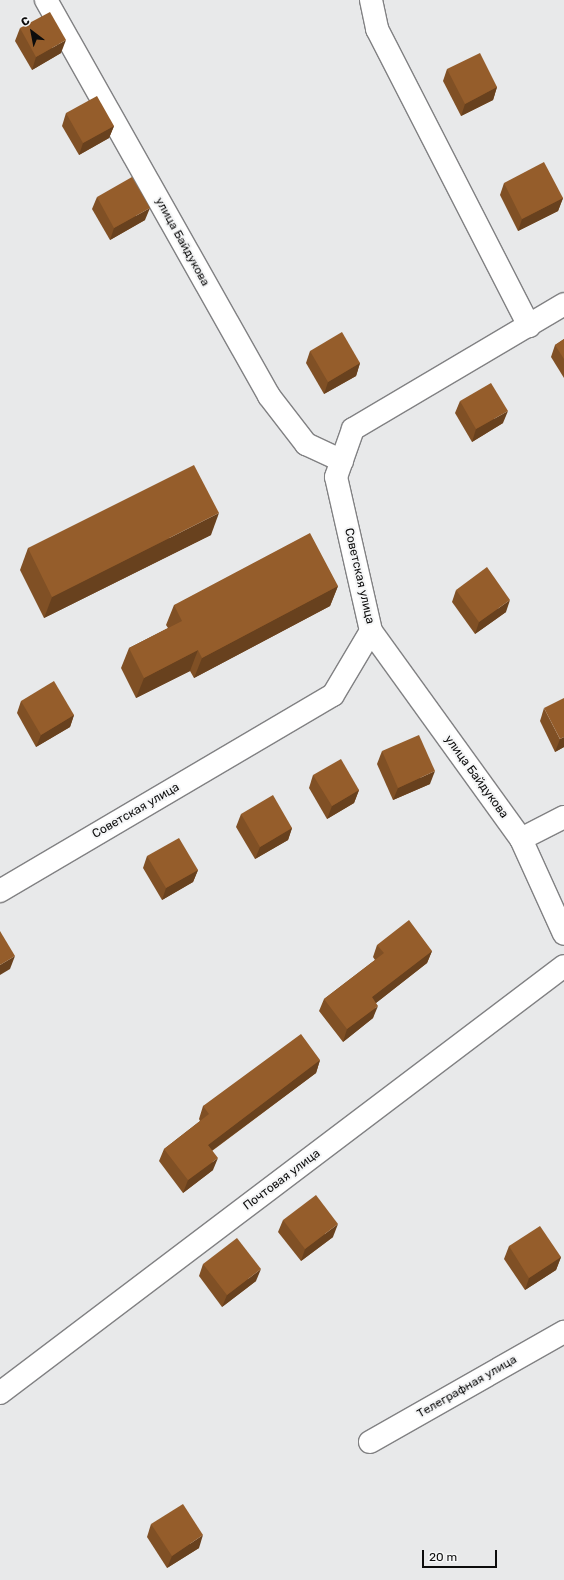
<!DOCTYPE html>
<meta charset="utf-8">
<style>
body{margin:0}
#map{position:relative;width:564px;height:1580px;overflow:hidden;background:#e8e9ea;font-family:Rubik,sans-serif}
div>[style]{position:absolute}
.roads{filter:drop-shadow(1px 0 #818183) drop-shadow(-1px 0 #818183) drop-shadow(0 1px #818183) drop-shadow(0 -1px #818183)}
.minor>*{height:22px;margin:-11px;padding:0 11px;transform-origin:11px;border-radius:11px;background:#fff}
.wall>*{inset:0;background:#805025}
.shaded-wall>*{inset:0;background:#68411e}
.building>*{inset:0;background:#955d2b}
span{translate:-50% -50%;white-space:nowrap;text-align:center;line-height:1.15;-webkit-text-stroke:4px #f5f6f7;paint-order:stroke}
.street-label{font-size:12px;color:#0c0c0c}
.north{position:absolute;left:12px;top:12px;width:40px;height:40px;-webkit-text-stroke:3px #f5f6f7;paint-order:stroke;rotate:328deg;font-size:11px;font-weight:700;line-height:16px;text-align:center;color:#0c0c0c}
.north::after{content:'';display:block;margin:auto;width:14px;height:18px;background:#0c0c0c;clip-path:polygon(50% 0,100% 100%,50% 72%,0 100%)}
.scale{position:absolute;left:422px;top:1550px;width:75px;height:18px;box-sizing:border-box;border:2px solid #0c0c0c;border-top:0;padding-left:5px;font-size:12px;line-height:14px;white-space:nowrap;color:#0c0c0c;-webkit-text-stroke:3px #f5f6f7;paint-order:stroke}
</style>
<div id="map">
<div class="roads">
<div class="minor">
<div style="left:46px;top:0;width:454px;rotate:60.6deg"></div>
<div style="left:269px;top:396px;width:61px;rotate:52.4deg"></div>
<div style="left:306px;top:444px;width:40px;rotate:25deg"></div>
<div style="left:371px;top:0;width:30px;rotate:78deg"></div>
<div style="left:377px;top:29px;width:334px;rotate:62.9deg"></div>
<div style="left:371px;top:631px;width:256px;rotate:54.2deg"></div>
<div style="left:521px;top:839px;width:104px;rotate:65.6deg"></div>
<div style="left:521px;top:839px;width:48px;rotate:-27.1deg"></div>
<div style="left:0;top:891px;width:386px;rotate:-30.5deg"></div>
<div style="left:333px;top:695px;width:74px;rotate:-59.3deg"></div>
<div style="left:371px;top:631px;width:158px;rotate:-102.8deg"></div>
<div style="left:336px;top:477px;width:51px;rotate:-70.5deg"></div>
<div style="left:353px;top:429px;width:245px;rotate:-30.6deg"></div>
<div style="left:0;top:1393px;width:707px;rotate:-37.13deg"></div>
<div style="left:370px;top:1442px;width:223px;rotate:-29.6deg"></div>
</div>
</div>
<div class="wall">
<div style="clip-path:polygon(20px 28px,61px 53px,32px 70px,15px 41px)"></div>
<div style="clip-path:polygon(447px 69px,497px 87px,493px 100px,461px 116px,443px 81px)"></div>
<div style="clip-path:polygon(66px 113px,114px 126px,109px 138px,79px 155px,62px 126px)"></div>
<div style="clip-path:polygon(504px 183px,563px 198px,558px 211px,518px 231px,500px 195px)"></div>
<div style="clip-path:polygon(97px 197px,145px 220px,110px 240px,92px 209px)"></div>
<div style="clip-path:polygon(564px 339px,564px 378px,551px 357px,555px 345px)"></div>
<div style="clip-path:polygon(310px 351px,360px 363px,356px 376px,324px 394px,306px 363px)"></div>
<div style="clip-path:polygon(460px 401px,503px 423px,472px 442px,455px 413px)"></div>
<div style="clip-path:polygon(211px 535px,44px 618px,20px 570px,28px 548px)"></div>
<div style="clip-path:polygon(338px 586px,330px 606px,194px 678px,190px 671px,136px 698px,121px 668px,129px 648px,168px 628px,166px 625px,174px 605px)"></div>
<div style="clip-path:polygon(456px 590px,506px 612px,475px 634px,452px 602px)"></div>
<div style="clip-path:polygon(21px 701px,74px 715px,70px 727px,36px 747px,17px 713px)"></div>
<div style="clip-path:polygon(544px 708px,564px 747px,555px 752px,540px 721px)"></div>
<div style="clip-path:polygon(382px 751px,430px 784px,393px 800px,377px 764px)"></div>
<div style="clip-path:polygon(313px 775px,359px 790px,354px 803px,327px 819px,309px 788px)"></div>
<div style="clip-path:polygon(241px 814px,292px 828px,288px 840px,255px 859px,236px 827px)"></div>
<div style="clip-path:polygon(147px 856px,198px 870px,193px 882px,162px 900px,143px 868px)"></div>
<div style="clip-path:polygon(377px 945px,432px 951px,427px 963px,376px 1003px,373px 1018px,343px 1042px,319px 1011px,324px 999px,375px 960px,373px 957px)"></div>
<div style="clip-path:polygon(320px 1060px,316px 1073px,212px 1151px,213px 1170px,183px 1193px,159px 1161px,164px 1149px,200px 1121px,199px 1119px,203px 1106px)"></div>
<div style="clip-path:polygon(283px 1220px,333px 1237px,301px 1261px,278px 1232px)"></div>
<div style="clip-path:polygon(509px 1246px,561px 1257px,556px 1270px,525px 1290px,504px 1259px)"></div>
<div style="clip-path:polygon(203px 1264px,256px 1281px,222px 1307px,199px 1276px)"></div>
<div style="clip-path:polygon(151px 1524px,199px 1548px,167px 1568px,147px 1537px)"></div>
</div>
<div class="shaded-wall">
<div style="clip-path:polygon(66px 40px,61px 53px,32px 70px,36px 57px)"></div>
<div style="clip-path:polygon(497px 87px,493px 100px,461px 116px,465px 104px)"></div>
<div style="clip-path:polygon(114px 126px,109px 138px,79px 155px,83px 143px)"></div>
<div style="clip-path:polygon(563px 198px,558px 211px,518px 231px,522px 219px)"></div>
<div style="clip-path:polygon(150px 208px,145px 220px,110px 240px,114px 228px)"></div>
<div style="clip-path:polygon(360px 363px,356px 376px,324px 394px,328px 382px)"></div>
<div style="clip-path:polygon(508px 411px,503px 423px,472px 442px,476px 429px)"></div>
<div style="clip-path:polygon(219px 513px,211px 535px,44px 618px,52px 597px)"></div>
<div style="clip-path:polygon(338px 586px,330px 606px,194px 678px,202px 658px)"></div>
<div style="clip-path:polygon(510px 600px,506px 612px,475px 634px,479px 622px)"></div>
<div style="clip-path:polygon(198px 650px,190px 671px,136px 698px,144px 678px)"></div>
<div style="clip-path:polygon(74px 715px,70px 727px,36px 747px,41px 735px)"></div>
<div style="clip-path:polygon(564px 737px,564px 747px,555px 752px,560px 739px)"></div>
<div style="clip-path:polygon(435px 771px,430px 784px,393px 800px,398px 788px)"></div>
<div style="clip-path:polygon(359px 790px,354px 803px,327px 819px,332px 806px)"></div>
<div style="clip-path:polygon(292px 828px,288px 840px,255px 859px,260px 847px)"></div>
<div style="clip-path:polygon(198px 870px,193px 882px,162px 900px,166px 888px)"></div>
<div style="clip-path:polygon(432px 951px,427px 963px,367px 1010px,372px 997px)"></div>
<div style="clip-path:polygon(15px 956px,10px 969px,0 975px,0 965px)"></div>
<div style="clip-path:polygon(378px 1006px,373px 1018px,343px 1042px,347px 1029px)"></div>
<div style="clip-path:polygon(320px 1060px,316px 1073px,203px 1157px,208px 1145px)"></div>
<div style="clip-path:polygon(218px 1158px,213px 1170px,183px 1193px,188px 1180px)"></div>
<div style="clip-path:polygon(338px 1224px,333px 1237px,301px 1261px,305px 1249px)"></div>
<div style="clip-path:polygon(561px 1257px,556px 1270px,525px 1290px,529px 1278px)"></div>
<div style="clip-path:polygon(261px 1269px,256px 1281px,222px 1307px,227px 1295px)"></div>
<div style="clip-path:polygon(203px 1535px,199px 1548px,167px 1568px,172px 1556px)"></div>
</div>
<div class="building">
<div style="clip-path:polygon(50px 12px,66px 40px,36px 57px,20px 28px)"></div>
<div style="clip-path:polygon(480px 53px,497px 87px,465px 104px,447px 69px)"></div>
<div style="clip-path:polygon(97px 96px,114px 126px,83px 143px,66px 113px)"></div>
<div style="clip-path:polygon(544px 162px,563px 198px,522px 219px,504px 183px)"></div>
<div style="clip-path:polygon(132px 177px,150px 208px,114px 228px,97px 197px)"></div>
<div style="clip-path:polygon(342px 332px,360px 363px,328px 382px,310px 351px)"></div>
<div style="clip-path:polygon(564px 339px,564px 359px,555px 345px)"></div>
<div style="clip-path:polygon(491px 383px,508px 411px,476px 429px,460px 401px)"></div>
<div style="clip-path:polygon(194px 465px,219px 513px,52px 597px,28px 548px)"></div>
<div style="clip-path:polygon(310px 533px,338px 586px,202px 658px,198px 650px,144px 678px,129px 648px,182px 621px,174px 605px)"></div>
<div style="clip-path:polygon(487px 567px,510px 600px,479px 622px,456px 590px)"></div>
<div style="clip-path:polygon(54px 681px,74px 715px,41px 735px,21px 701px)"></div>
<div style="clip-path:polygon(564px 698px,564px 737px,560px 739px,544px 708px)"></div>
<div style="clip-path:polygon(419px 735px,435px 771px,398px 788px,382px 751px)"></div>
<div style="clip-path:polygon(341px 759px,359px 790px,332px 806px,313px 775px)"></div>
<div style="clip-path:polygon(273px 795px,292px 828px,260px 847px,241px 814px)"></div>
<div style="clip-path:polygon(179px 838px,198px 870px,166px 888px,147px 856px)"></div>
<div style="clip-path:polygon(409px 920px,432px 951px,372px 997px,378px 1006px,347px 1029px,324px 999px,384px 953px,377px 945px)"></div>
<div style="clip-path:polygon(0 931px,15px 956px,0 965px)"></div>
<div style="clip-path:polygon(301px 1034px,320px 1060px,208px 1145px,218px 1158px,188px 1180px,164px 1149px,209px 1114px,203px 1106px)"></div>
<div style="clip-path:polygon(316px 1195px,338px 1224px,305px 1249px,283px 1220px)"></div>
<div style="clip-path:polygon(540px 1226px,561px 1257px,529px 1278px,509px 1246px)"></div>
<div style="clip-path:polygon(237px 1238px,261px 1269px,227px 1295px,203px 1264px)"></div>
<div style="clip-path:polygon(183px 1504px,203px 1535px,172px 1556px,151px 1524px)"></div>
</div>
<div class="street-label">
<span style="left:182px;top:242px;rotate:61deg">улица Байдукова</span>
<span style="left:359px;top:576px;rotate:77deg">Советская улица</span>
<span style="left:476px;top:777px;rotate:54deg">улица Байдукова</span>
<span style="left:136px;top:811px;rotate:-30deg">Советская улица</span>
<span style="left:282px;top:1180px;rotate:-37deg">Почтовая улица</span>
<span style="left:467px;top:1387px;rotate:-30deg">Телеграфная улица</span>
</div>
<div class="north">С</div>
<div class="scale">20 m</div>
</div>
